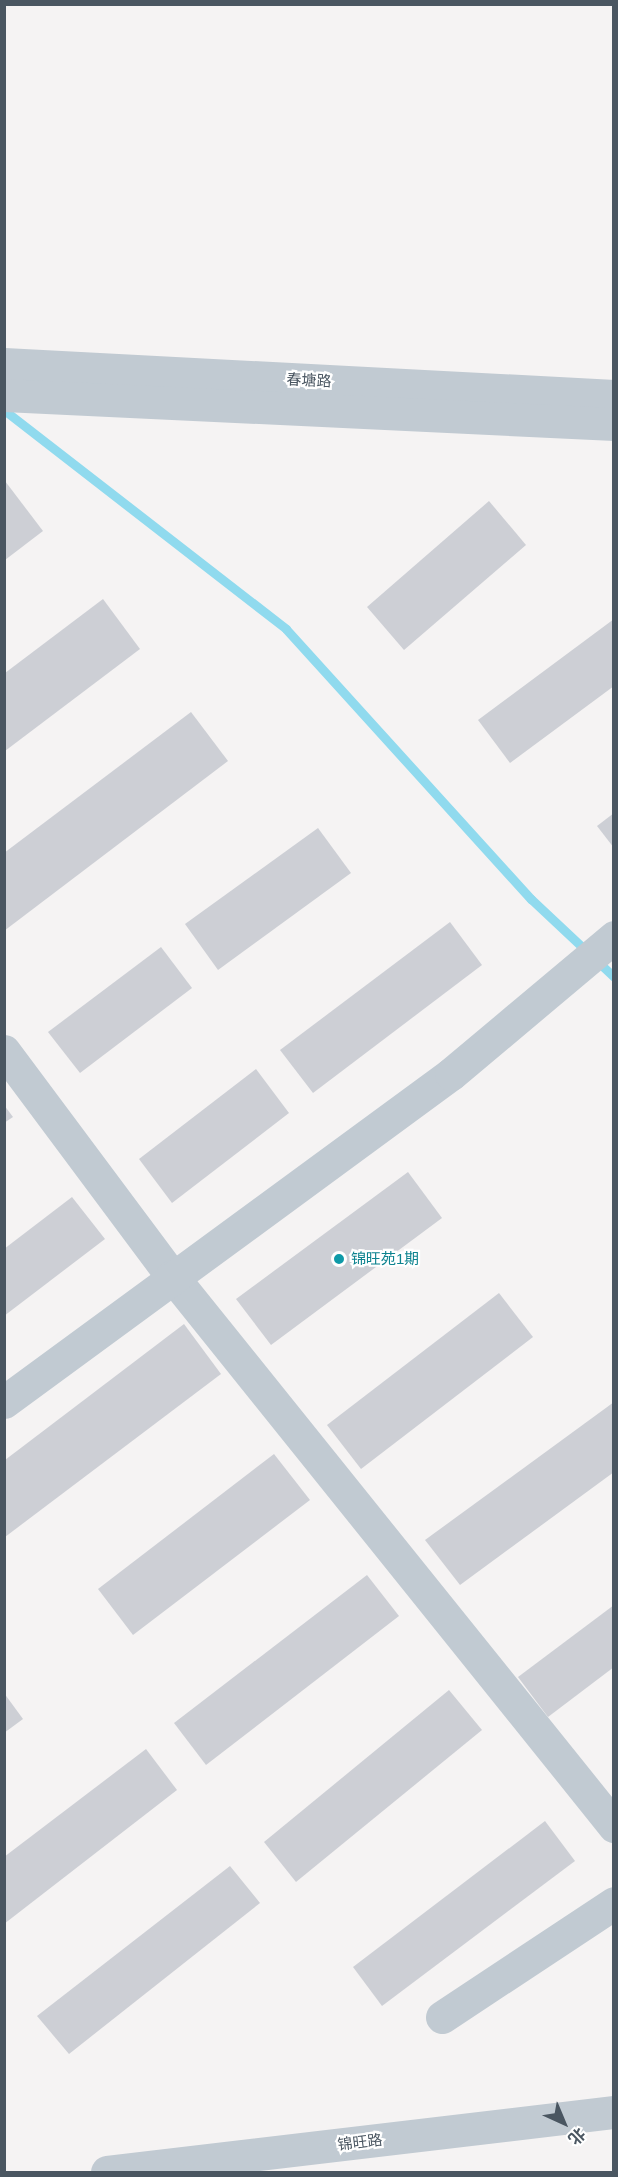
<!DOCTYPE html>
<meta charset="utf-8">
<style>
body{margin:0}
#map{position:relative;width:618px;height:2177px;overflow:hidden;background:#f5f3f3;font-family:Arial,"Noto Sans SC",sans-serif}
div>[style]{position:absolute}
.stream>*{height:9px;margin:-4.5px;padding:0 4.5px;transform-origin:4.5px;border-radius:4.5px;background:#90daee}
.building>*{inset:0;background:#cdcfd5}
.minor>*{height:33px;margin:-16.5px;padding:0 16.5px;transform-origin:16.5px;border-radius:16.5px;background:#c1cad2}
.dots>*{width:16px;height:16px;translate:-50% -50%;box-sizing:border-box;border:3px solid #fff;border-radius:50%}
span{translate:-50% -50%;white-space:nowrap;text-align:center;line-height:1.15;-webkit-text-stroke:4.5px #fff;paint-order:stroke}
.street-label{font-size:15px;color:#4a5661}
.culture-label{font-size:15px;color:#0d838f}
.left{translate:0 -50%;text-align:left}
.frame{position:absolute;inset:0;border:6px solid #4a5661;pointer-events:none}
.north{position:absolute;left:534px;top:2093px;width:60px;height:60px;-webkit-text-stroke:4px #fff;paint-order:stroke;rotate:136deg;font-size:16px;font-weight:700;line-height:24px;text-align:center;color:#4a5661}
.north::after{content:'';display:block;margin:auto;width:21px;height:27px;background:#4a5661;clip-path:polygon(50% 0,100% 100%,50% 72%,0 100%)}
</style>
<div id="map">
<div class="stream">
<div style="left:4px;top:410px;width:357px;rotate:37.8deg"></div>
<div style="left:286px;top:629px;width:365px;rotate:47.8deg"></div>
<div style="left:531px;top:899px;width:114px;rotate:43.2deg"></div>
</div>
<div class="building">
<div style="clip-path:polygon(5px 481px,43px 531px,5px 560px)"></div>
<div style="clip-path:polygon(489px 501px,526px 545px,404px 650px,367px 607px)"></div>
<div style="clip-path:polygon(103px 599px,140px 649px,5px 751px,5px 673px)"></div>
<div style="clip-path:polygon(614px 619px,614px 686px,510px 763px,478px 720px)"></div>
<div style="clip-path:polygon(191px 712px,228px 761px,4px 931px,4px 853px)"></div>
<div style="clip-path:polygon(614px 813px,614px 848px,597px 826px)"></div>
<div style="clip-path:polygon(318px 828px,351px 873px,218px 970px,185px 924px)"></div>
<div style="clip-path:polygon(450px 922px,482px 965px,313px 1093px,280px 1050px)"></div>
<div style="clip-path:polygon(161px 947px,192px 988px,80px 1073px,48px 1032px)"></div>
<div style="clip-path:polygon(256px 1069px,289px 1113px,172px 1203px,139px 1159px)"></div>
<div style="clip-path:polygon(4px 1105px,13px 1117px,4px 1123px)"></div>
<div style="clip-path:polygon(408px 1172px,442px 1218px,271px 1345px,236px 1299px)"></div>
<div style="clip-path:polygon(72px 1197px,105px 1239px,4px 1316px,4px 1249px)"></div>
<div style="clip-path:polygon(499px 1293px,533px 1337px,361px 1469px,327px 1425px)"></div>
<div style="clip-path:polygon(184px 1324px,221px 1374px,5px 1537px,5px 1460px)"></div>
<div style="clip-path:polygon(614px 1402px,614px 1472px,460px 1585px,425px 1540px)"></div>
<div style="clip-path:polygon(274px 1454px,310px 1500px,133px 1635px,98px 1589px)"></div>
<div style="clip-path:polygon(367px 1575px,399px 1616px,206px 1765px,174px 1723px)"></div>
<div style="clip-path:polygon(614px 1605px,614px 1667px,548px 1717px,518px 1677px)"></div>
<div style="clip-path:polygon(449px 1690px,482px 1730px,296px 1882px,264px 1842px)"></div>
<div style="clip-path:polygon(4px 1693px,23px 1719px,4px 1733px)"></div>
<div style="clip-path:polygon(146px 1749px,177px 1790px,4px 1924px,4px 1857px)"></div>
<div style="clip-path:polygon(545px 1821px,575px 1861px,382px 2006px,353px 1967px)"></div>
<div style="clip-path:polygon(230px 1866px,260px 1903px,69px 2054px,37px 2016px)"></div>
</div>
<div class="minor">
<div style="left:4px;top:364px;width:611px;rotate:3deg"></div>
<div style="left:4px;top:395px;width:611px;rotate:2.72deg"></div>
<div style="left:4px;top:1051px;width:281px;rotate:53.3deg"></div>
<div style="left:172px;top:1276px;width:706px;rotate:51.21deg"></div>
<div style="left:4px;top:1402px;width:554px;rotate:-36.27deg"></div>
<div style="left:451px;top:1074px;width:213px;rotate:-40deg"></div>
<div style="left:442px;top:2017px;width:206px;rotate:-33.5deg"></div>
<div style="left:107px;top:2172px;width:511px;rotate:-6.75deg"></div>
</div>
<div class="dots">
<div style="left:339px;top:1259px;background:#0f9aa8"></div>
</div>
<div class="street-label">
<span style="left:309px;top:380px;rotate:3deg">春塘路</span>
<span style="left:360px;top:2142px;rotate:-7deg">锦旺路</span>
</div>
<div class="culture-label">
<span class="left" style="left:351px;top:1259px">锦旺苑1期</span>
</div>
<div class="frame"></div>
<div class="north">北</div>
</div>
